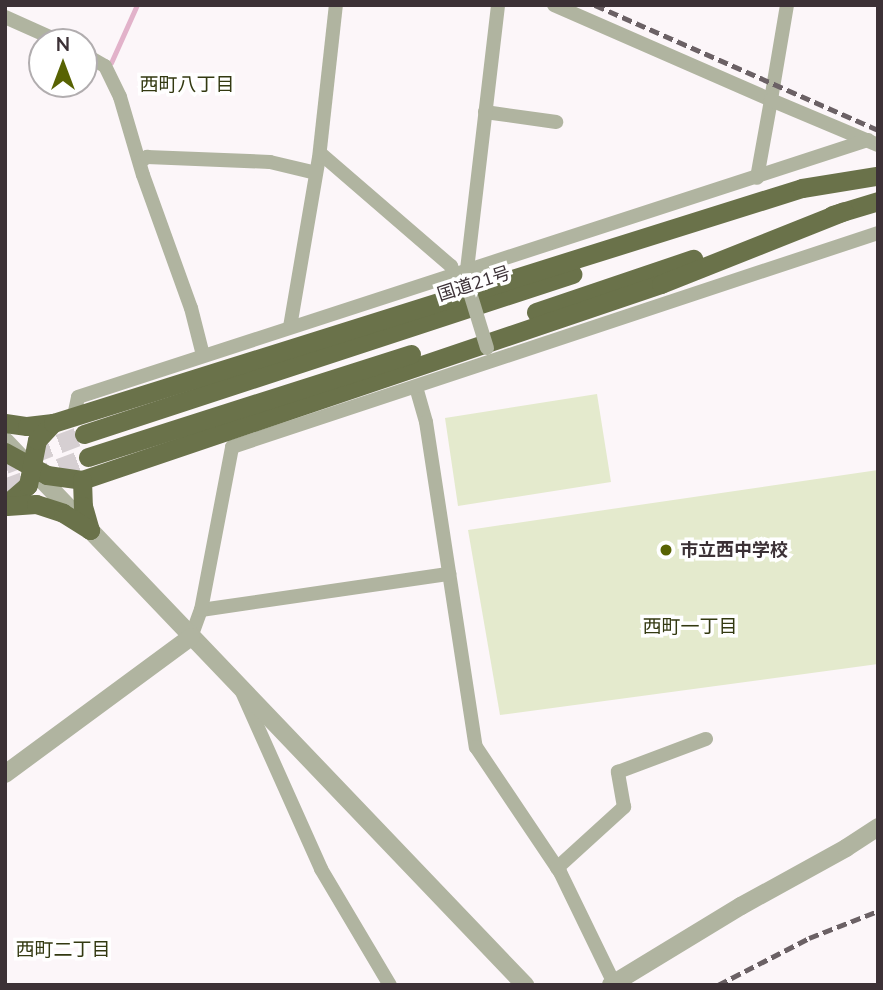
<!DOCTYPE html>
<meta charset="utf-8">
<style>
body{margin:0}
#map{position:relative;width:883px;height:990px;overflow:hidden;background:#fcf6f9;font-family:Mulish,"Noto Sans JP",sans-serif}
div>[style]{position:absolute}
.green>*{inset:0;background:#e4eacd}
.stream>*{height:4.5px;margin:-2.25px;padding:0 2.25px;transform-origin:2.25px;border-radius:2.25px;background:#e2b2ca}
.trunk-tunnel>*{height:19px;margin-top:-9.5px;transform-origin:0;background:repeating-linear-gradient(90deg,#d6cfd2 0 19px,transparent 0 29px)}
.minor>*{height:14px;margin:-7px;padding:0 7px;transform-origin:7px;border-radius:7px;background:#b0b4a0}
.tertiary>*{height:18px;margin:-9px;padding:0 9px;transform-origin:9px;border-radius:9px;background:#b0b4a0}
.trunk>*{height:19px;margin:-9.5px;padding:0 9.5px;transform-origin:9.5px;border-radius:9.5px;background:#6a724a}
.rail>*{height:4.5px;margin-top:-2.25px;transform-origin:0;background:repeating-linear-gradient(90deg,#6b6165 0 10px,transparent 0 15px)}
.minor-bridge>*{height:14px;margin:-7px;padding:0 7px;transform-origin:7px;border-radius:7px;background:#b0b4a0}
.dots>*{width:19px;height:19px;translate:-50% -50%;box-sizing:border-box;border:4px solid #fff;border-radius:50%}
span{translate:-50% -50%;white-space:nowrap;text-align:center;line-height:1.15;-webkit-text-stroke:7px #fff;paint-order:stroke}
.street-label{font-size:18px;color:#3c3136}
.poi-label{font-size:18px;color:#3c3136;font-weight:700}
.left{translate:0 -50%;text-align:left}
.neighbourhood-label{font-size:19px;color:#333911}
.frame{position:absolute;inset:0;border:7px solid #3c3136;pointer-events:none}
.north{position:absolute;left:28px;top:28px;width:70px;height:70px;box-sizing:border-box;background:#fff;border:2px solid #b1adaf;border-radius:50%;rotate:0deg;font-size:19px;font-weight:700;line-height:28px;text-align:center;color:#3c3136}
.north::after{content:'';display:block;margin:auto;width:24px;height:32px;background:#586303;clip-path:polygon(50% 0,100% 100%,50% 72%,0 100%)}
</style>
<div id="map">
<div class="green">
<div style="clip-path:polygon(597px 394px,611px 482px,458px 506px,445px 418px)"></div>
<div style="clip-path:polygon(878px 470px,878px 664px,500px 715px,468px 530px)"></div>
</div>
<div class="stream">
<div style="left:111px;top:63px;width:64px;rotate:-65.9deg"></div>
</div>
<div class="trunk-tunnel">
<div style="left:5px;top:464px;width:85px;rotate:-20.8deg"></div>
<div style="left:5px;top:488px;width:89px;rotate:-20.5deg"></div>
</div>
<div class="minor">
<div style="left:554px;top:5px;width:237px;rotate:23.6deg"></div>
<div style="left:771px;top:100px;width:79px;rotate:100.2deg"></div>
<div style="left:787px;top:5px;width:96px;rotate:99.6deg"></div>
<div style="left:771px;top:100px;width:116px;rotate:22.8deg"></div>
<div style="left:5px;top:17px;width:61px;rotate:24.1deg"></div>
<div style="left:84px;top:54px;width:24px;rotate:30deg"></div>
<div style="left:105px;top:66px;width:34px;rotate:64deg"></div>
<div style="left:120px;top:97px;width:81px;rotate:73.6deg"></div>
<div style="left:143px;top:175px;width:141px;rotate:70.2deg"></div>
<div style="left:191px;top:308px;width:49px;rotate:75.7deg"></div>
<div style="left:485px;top:112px;width:72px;rotate:8deg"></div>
<div style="left:320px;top:153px;width:173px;rotate:40.8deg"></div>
<div style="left:451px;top:266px;width:9px;rotate:69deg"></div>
<div style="left:140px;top:162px;width:9px;rotate:-36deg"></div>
<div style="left:147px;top:157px;width:123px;rotate:2.3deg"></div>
<div style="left:270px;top:162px;width:47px;rotate:13.4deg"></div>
<div style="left:466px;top:278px;width:275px;rotate:-83.3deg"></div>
<div style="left:290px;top:327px;width:171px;rotate:-80.3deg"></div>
<div style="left:319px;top:158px;width:154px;rotate:-83.7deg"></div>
<div style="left:416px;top:387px;width:36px;rotate:74deg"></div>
<div style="left:426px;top:422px;width:329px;rotate:81.3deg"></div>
<div style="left:476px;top:747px;width:151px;rotate:56.1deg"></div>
<div style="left:560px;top:872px;width:123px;rotate:64.1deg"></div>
<div style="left:74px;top:416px;width:19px;rotate:-78deg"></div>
<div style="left:78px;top:397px;width:831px;rotate:-18.02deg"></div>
<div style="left:201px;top:610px;width:251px;rotate:-8.3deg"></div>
<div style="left:191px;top:637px;width:29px;rotate:-70deg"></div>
<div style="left:201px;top:610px;width:166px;rotate:-79.2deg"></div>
<div style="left:232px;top:447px;width:681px;rotate:-18.33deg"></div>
<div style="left:242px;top:692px;width:194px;rotate:65.9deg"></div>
<div style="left:321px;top:869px;width:135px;rotate:59.3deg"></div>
<div style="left:557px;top:868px;width:91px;rotate:-42.3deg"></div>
<div style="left:624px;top:807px;width:36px;rotate:-100deg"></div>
<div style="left:618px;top:772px;width:94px;rotate:-20.6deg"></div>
</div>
<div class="tertiary">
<div style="left:5px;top:441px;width:753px;rotate:46.29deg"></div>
<div style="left:5px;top:774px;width:231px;rotate:-36.4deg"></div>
<div style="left:611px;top:985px;width:152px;rotate:-31.3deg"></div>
<div style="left:741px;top:906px;width:120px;rotate:-28.9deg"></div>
<div style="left:846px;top:848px;width:38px;rotate:-33deg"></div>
</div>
<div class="trunk">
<div style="left:832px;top:215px;width:48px;rotate:-16.9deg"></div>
<div style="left:536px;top:312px;width:166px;rotate:-18.7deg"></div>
<div style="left:5px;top:423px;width:22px;rotate:8deg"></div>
<div style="left:27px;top:426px;width:26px;rotate:-7deg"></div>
<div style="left:84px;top:434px;width:514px;rotate:-18.15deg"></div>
<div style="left:5px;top:452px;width:48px;rotate:28.7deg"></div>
<div style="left:47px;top:475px;width:35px;rotate:8deg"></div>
<div style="left:82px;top:480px;width:611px;rotate:-18.7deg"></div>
<div style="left:661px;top:284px;width:197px;rotate:-21.7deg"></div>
<div style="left:88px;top:457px;width:339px;rotate:-17.7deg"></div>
<div style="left:82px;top:480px;width:26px;rotate:88deg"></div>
<div style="left:83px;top:506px;width:25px;rotate:74deg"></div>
<div style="left:5px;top:505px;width:30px;rotate:-41deg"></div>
<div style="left:28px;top:485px;width:46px;rotate:-78.7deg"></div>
<div style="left:37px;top:440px;width:23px;rotate:-47deg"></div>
<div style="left:53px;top:423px;width:785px;rotate:-17.42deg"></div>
<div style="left:802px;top:188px;width:74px;rotate:-9.3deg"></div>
<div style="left:7px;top:506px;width:29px;rotate:-4deg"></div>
<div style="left:36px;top:504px;width:28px;rotate:18deg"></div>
<div style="left:63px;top:513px;width:32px;rotate:32deg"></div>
</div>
<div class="rail">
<div style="left:595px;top:5px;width:309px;rotate:23.8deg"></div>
<div style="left:718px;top:985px;width:102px;rotate:-27.3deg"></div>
<div style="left:809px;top:938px;width:74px;rotate:-21.4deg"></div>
</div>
<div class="minor-bridge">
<div style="left:467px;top:283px;width:68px;rotate:72.9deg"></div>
</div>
<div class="dots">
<div style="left:666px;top:550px;background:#586303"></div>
</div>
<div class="street-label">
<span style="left:474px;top:284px;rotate:-18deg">国道21号</span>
</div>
<div class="poi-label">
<span class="left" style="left:680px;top:550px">市立西中学校</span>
</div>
<div class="neighbourhood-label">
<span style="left:187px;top:85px">西町八丁目</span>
<span style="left:690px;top:627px">西町一丁目</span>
<span style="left:63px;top:950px">西町二丁目</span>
</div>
<div class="frame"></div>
<div class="north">N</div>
</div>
